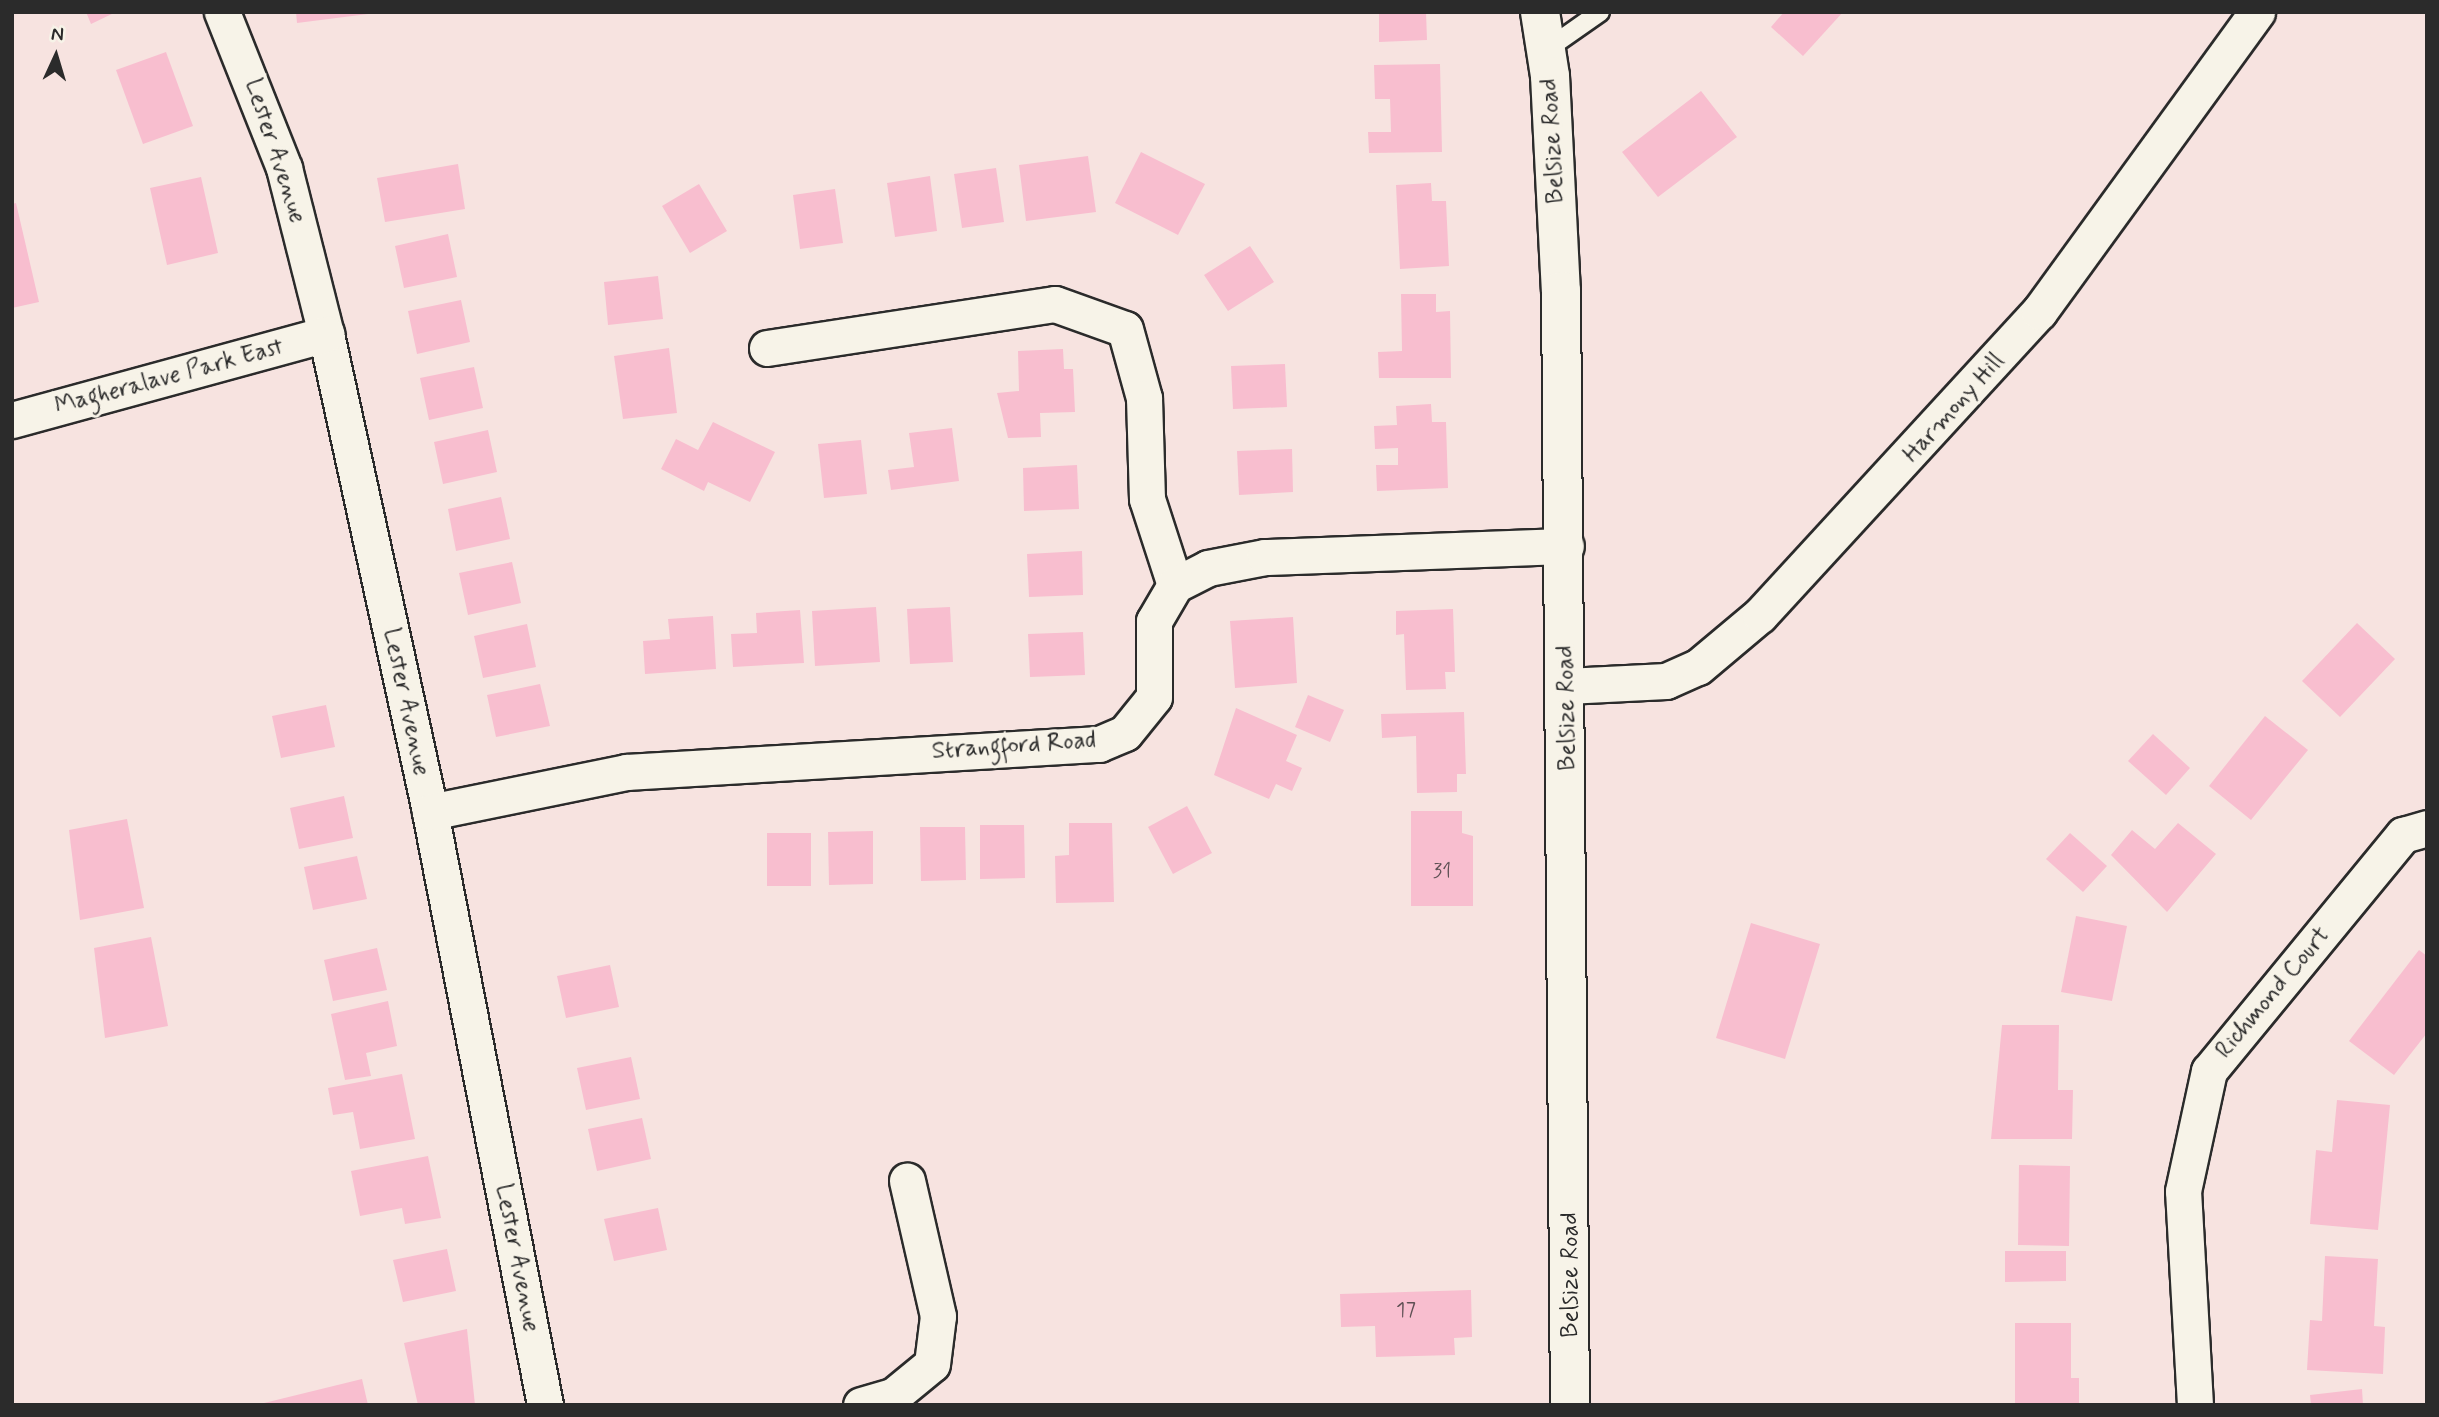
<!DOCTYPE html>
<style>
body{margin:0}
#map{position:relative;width:2439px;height:1417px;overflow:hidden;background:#f7e3e0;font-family:Mynerve,sans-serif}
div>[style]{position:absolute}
.building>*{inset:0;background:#f8becf}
.roads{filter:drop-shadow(2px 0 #2b2b2b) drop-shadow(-2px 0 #2b2b2b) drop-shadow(0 2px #2b2b2b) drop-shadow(0 -2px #2b2b2b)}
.service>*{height:18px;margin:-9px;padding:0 9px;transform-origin:9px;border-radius:9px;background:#f7f3e8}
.minor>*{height:35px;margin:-17.5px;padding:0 17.5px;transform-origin:17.5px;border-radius:17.5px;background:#f7f3e8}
.tertiary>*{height:38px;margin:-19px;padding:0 19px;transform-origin:19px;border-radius:19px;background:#f7f3e8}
span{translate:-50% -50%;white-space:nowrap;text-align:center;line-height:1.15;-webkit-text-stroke:6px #f7f3e8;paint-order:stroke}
.number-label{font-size:21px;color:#5e5054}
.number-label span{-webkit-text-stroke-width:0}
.street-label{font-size:24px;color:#2b2b2b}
.frame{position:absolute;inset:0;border:14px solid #2b2b2b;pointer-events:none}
.north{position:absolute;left:21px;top:21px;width:70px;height:70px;-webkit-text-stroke:5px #f7f3e8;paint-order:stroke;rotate:4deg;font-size:19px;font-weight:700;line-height:28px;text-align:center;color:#2b2b2b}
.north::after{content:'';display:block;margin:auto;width:24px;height:32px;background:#2b2b2b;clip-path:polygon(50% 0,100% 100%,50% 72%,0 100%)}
</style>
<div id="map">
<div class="building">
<div style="clip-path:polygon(86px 12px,116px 12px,91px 24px)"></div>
<div style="clip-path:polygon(296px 12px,368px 12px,368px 14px,297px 23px)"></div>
<div style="clip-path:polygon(1379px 12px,1426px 12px,1427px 40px,1379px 42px)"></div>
<div style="clip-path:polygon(1784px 12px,1843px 12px,1803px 56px,1771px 27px)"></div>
<div style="clip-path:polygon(166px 52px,193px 126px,143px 144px,116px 70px)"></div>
<div style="clip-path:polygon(1440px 64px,1442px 152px,1369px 153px,1368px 132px,1391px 132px,1390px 99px,1375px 99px,1374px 65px)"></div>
<div style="clip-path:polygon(1701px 91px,1737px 137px,1658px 197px,1622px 152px)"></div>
<div style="clip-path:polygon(1141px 152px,1205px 184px,1178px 235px,1115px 203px)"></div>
<div style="clip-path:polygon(1088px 156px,1096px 212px,1026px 221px,1019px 165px)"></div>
<div style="clip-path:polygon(458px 164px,465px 209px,385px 222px,377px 178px)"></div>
<div style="clip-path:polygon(996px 168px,1004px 222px,962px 228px,954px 174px)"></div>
<div style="clip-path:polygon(930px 176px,937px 231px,895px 237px,887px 183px)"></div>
<div style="clip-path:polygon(201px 177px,218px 253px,167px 265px,150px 188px)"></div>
<div style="clip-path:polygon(1431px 183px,1432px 201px,1446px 201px,1449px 266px,1400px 269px,1396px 185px)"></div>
<div style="clip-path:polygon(699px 184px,727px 231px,690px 253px,662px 206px)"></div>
<div style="clip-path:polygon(835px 189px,843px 243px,800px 249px,793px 195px)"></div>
<div style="clip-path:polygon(16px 203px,39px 302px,12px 308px,12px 204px)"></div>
<div style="clip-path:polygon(448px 234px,457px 277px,404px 288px,395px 246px)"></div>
<div style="clip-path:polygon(1250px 246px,1274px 282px,1228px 311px,1204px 275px)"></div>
<div style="clip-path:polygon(658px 276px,663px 319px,608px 325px,604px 282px)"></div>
<div style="clip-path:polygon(1401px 294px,1436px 294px,1436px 312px,1450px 311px,1451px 378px,1379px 378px,1378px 352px,1402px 351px)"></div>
<div style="clip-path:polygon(461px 300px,470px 342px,417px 354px,408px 311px)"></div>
<div style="clip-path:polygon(669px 348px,677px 413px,623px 419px,614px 356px)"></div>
<div style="clip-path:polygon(1063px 349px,1064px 369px,1073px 369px,1075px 412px,1040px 413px,1041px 437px,1008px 438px,997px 393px,1019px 391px,1018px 351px)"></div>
<div style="clip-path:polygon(1285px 364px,1287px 407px,1233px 409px,1231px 366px)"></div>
<div style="clip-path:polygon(474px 367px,483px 408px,429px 420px,420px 378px)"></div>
<div style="clip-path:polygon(1431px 404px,1432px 422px,1446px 422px,1448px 488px,1377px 491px,1376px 465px,1398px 465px,1398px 448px,1375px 449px,1374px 426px,1397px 425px,1396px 406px)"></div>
<div style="clip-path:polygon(713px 422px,775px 452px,750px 502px,708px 482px,704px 491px,661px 469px,676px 439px,698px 450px)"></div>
<div style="clip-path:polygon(952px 428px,959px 481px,891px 490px,888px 470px,914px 467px,909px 433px)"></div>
<div style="clip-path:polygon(488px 430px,497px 472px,443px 484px,434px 442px)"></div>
<div style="clip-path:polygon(861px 440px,867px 494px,824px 498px,818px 444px)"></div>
<div style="clip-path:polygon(1292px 449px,1293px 492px,1239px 495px,1237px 451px)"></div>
<div style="clip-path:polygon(1077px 465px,1079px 509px,1024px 511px,1023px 468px)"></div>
<div style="clip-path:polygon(501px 497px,510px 539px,456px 551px,448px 509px)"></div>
<div style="clip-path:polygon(1082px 551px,1083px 595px,1029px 597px,1027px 554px)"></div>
<div style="clip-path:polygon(512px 562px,521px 603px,468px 615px,459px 573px)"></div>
<div style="clip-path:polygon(876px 607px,880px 662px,815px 666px,812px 611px)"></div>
<div style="clip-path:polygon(950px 607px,953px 662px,910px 664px,907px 609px)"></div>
<div style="clip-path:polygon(1453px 609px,1455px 672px,1445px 672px,1446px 689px,1406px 690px,1404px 634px,1396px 635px,1396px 611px)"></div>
<div style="clip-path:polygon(800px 610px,804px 663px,733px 667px,731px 634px,757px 633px,756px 613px)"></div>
<div style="clip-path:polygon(713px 616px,716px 669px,645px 674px,643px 641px,670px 639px,668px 619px)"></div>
<div style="clip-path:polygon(1293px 617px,1297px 683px,1235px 688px,1230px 621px)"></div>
<div style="clip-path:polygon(2357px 623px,2395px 659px,2340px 717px,2302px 681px)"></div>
<div style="clip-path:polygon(527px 624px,536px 667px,483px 678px,474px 636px)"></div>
<div style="clip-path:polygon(1083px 632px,1085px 675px,1030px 677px,1028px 634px)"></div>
<div style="clip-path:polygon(540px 684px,550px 726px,496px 737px,487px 695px)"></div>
<div style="clip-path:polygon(1308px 695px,1344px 710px,1330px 742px,1295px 727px)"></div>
<div style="clip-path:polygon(326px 705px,335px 747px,281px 758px,272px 716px)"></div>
<div style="clip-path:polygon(1236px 708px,1297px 735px,1286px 761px,1302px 768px,1292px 791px,1276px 784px,1269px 799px,1214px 775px)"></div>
<div style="clip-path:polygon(1464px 712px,1466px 774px,1457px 774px,1457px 792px,1417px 793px,1416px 736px,1382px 738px,1381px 714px)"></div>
<div style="clip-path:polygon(2265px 716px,2308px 750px,2251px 820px,2209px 786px)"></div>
<div style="clip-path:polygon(2153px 734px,2190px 768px,2166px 795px,2128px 761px)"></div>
<div style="clip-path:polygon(344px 796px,353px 838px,299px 849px,290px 808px)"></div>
<div style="clip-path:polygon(1187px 806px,1212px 853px,1173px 874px,1148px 827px)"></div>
<div style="clip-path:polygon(1411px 811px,1462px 811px,1462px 833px,1473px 836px,1473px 906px,1411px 906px)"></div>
<div style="clip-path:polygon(127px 819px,144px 908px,80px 920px,69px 830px)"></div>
<div style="clip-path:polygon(1069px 823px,1112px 823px,1114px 902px,1056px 903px,1055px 856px,1069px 855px)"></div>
<div style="clip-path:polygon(2178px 823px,2216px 854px,2167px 912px,2111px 855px,2132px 830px,2155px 849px)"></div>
<div style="clip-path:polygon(980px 825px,1024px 825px,1025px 878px,980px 879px)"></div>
<div style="clip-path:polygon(920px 827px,965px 827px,966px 880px,921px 881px)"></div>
<div style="clip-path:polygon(873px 831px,873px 884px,829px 885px,828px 832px)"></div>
<div style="clip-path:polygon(767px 833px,811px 833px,811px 886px,767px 886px)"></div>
<div style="clip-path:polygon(2070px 833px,2107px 866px,2083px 892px,2046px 859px)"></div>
<div style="clip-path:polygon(357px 856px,367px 899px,313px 910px,304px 867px)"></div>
<div style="clip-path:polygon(2076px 916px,2127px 926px,2112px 1001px,2061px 992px)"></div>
<div style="clip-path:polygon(1751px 923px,1820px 944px,1785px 1059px,1716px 1038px)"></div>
<div style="clip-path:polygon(151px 937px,168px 1026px,105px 1038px,94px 948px)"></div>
<div style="clip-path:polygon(377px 948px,387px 990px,333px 1001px,324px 960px)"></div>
<div style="clip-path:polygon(2419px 950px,2427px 956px,2427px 1033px,2394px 1075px,2349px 1041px)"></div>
<div style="clip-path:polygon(610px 965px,619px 1007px,566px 1018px,557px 976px)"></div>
<div style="clip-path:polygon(388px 1001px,397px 1046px,366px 1053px,371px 1076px,345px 1080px,331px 1014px)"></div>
<div style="clip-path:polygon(2002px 1025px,2059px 1025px,2058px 1090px,2073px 1090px,2072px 1139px,1991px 1139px)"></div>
<div style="clip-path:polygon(631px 1057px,640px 1099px,586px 1110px,577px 1068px)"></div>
<div style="clip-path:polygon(402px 1074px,415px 1139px,360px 1149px,353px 1112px,333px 1115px,328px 1088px)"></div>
<div style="clip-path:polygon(2337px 1100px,2390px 1105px,2378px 1230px,2310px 1224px,2316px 1150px,2332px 1152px)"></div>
<div style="clip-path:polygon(642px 1118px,651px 1159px,597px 1171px,588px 1129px)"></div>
<div style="clip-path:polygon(428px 1156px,441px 1218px,405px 1224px,402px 1208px,360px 1216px,351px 1171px)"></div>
<div style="clip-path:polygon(2019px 1165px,2070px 1166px,2069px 1246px,2018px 1245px)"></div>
<div style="clip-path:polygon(658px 1208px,667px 1250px,614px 1261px,604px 1219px)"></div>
<div style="clip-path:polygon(447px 1249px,456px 1291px,403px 1302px,393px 1260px)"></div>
<div style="clip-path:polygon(2005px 1251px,2066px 1251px,2066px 1281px,2005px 1282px)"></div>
<div style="clip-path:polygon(2325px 1256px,2378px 1259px,2374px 1326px,2385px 1327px,2383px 1374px,2307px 1370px,2310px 1320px,2322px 1321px)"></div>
<div style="clip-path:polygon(1471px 1290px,1472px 1337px,1454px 1338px,1455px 1355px,1376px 1357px,1375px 1326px,1341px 1327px,1340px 1294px)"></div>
<div style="clip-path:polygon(2015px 1323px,2071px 1323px,2071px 1378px,2079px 1378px,2079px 1405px,2015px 1405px)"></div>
<div style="clip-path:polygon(467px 1329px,475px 1405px,418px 1405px,404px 1343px)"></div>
<div style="clip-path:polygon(362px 1379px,368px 1405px,260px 1405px,260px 1404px)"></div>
<div style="clip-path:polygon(2362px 1389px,2363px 1405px,2311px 1405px,2310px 1395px)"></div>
</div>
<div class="roads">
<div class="service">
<div style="left:1546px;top:50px;width:66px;rotate:-35.1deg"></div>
</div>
<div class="minor">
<div style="left:222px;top:12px;width:168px;rotate:68.3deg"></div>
<div style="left:284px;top:168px;width:171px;rotate:75.8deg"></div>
<div style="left:326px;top:334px;width:489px;rotate:77.7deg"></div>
<div style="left:430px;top:812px;width:604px;rotate:79.02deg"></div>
<div style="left:767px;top:348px;width:291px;rotate:-8.7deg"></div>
<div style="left:1055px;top:304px;width:74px;rotate:19.7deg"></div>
<div style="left:1125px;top:329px;width:72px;rotate:74.6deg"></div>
<div style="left:1144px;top:398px;width:101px;rotate:88.3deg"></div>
<div style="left:1147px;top:499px;width:90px;rotate:72deg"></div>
<div style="left:12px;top:420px;width:326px;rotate:-15.3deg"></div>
<div style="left:1566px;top:686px;width:100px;rotate:-2.9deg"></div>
<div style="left:1666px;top:681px;width:35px;rotate:-24deg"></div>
<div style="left:1698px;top:667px;width:81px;rotate:-40deg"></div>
<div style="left:1760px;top:615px;width:412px;rotate:-47.4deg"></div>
<div style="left:2039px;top:312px;width:371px;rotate:-54deg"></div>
<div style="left:430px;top:812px;width:200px;rotate:-11.5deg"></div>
<div style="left:626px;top:772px;width:474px;rotate:-3.4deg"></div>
<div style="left:1099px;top:744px;width:28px;rotate:-23deg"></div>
<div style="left:1125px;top:733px;width:46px;rotate:-51.1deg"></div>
<div style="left:1154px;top:697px;width:76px;rotate:-90deg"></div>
<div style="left:1154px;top:621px;width:42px;rotate:-59.7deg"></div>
<div style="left:1175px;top:585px;width:37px;rotate:-27deg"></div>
<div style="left:1208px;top:568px;width:58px;rotate:-10.9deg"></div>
<div style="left:1265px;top:557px;width:301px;rotate:-2.1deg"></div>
<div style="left:861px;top:1405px;width:33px;rotate:-16deg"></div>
<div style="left:893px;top:1396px;width:50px;rotate:-39.4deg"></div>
<div style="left:932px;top:1364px;width:48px;rotate:-82.9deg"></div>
<div style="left:938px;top:1316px;width:139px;rotate:-102.9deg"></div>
<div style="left:2195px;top:1405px;width:214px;rotate:-93.2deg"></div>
<div style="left:2183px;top:1191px;width:123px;rotate:-77.8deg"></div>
<div style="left:2209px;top:1071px;width:306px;rotate:-50.6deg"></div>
<div style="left:2403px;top:835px;width:25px;rotate:-16deg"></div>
</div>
<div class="tertiary">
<div style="left:1540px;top:12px;width:65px;rotate:81.1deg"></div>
<div style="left:1550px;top:76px;width:215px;rotate:87.1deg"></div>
<div style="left:1561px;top:291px;width:1114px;rotate:89.54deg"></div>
</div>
</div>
<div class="number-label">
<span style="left:1442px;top:871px">31</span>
<span style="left:1406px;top:1310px">17</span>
</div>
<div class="street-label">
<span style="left:1553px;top:141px;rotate:-93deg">Belsize Road</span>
<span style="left:275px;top:151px;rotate:72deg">Lester Avenue</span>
<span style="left:169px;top:377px;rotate:-15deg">Magheralave Park East</span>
<span style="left:1954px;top:408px;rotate:-48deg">Harmony Hill</span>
<span style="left:406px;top:702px;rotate:78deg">Lester Avenue</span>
<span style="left:1567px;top:708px;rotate:-91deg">Belsize Road</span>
<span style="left:1014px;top:746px;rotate:-4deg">Strangford Road</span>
<span style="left:2273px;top:993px;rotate:-50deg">Richmond Court</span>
<span style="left:517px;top:1258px;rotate:79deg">Lester Avenue</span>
<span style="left:1571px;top:1275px;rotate:-90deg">Belsize Road</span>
</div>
<div class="frame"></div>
<div class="north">N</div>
</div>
